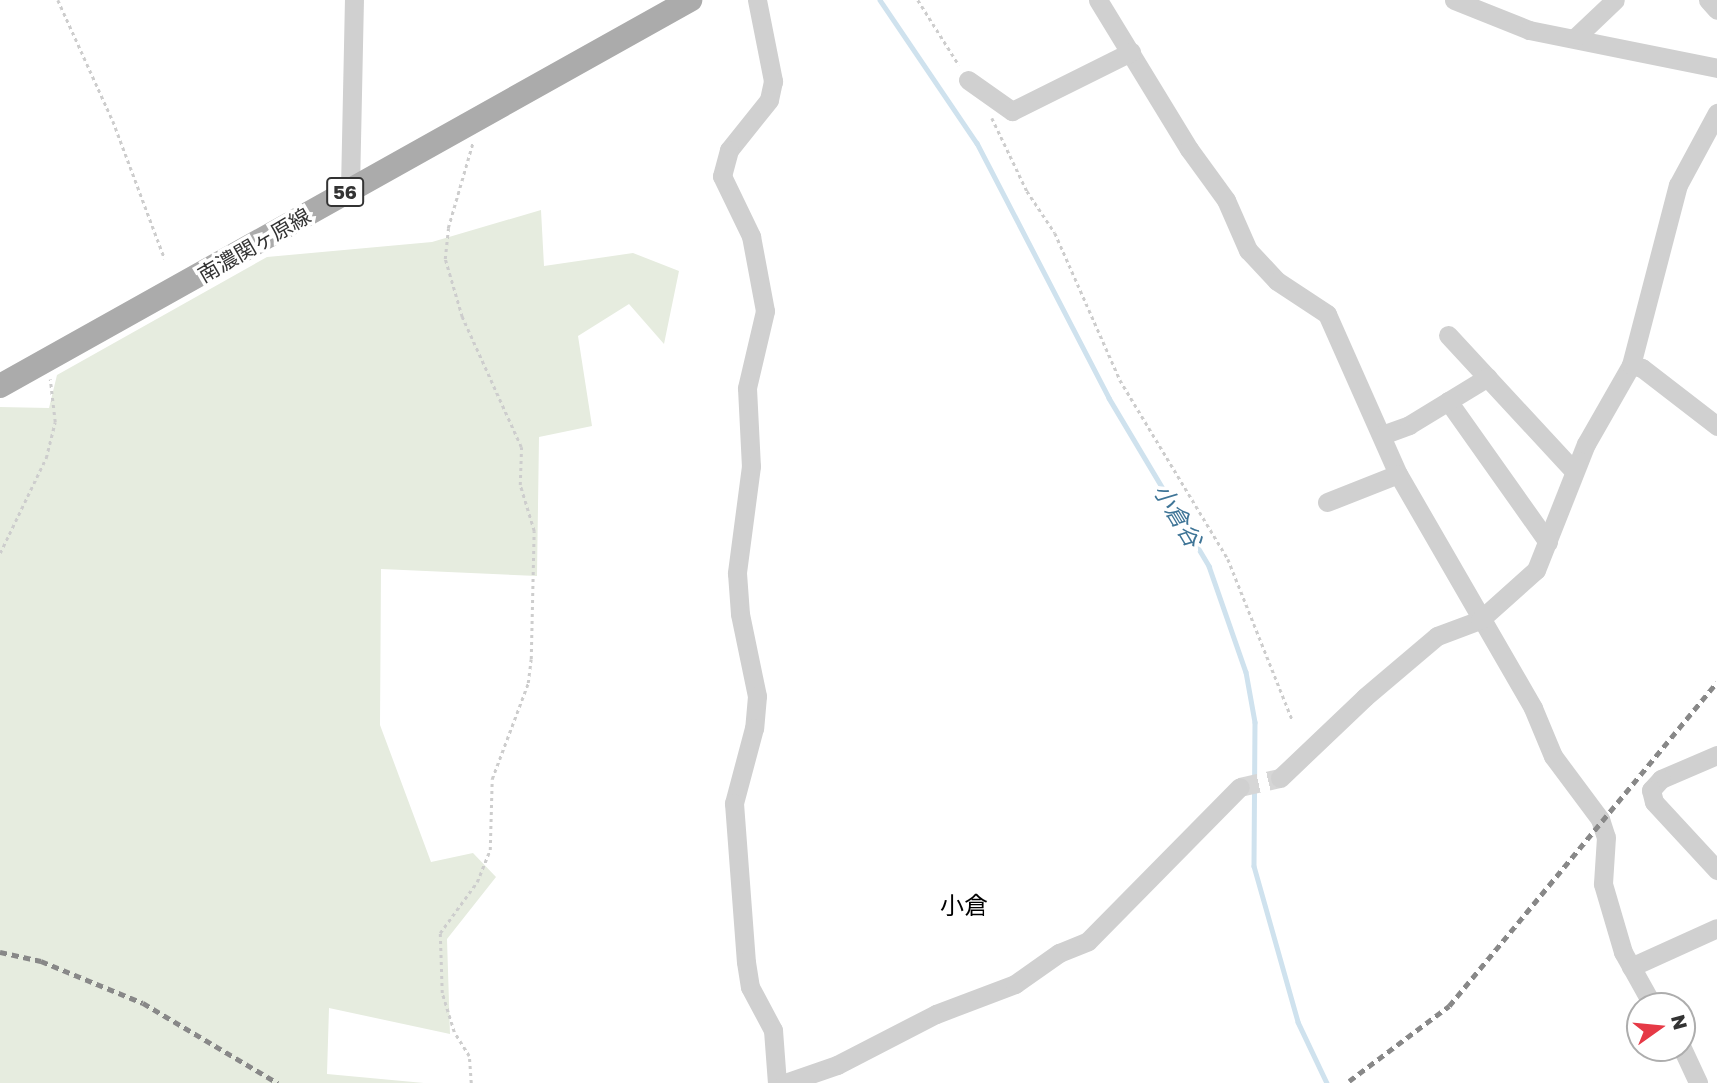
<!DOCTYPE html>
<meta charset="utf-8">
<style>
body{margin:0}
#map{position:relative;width:1717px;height:1083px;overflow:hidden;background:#fff;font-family:"Golos Text","Noto Sans JP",sans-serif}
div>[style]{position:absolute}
.green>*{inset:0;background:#e6ecdf}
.stream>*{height:4.5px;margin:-2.25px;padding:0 2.25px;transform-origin:2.25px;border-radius:2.25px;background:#cfe2ee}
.minor-tunnel>*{height:19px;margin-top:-9.5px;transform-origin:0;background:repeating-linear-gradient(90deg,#d6d6d6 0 19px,transparent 0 29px)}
.path>*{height:2.5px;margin-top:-1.25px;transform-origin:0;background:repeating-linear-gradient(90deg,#cdcdcd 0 3.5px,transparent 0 7px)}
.minor>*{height:19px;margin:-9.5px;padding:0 9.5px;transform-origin:9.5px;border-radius:9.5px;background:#d0d0d0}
.major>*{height:24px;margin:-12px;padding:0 12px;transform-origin:12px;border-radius:12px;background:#ababab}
.rail>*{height:4.5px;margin-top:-2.25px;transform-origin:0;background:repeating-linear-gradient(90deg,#888 0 7px,transparent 0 12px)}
span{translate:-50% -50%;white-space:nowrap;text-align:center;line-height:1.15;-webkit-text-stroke:7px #fff;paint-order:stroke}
.shield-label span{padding:2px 5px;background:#fff;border:2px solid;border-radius:5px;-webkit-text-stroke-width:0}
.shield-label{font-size:19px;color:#333;font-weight:700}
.street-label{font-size:21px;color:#333}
.water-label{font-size:23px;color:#3f7597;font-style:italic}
.quarter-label{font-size:24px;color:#000}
.north{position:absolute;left:1626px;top:992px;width:70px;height:70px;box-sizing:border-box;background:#fff;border:2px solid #adadad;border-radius:50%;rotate:75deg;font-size:19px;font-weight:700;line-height:28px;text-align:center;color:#333}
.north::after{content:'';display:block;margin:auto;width:24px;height:32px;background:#e63946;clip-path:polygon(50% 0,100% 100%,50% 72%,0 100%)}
</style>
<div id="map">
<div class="green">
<div style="clip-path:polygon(541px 210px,544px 266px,633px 253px,679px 271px,664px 344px,629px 304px,578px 336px,592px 426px,539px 437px,537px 576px,381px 569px,380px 725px,431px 862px,473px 853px,496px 877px,447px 939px,450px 1034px,329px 1008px,327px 1074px,424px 1083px,0 1083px,0 407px,49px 408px,57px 375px,267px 257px,432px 242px)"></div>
</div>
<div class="stream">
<div style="left:880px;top:0;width:173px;rotate:55.9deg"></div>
<div style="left:977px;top:143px;width:287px;rotate:62.6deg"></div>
<div style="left:1109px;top:398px;width:196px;rotate:59.2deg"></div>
<div style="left:1209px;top:566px;width:112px;rotate:70.8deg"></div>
<div style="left:1246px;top:672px;width:51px;rotate:79.8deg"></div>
<div style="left:1255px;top:722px;width:144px;rotate:90.4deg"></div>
<div style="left:1254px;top:866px;width:162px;rotate:74.2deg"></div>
<div style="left:1298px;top:1022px;width:68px;rotate:64.6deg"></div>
</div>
<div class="minor-tunnel">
<div style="left:1240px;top:787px;width:41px;rotate:-12.7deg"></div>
</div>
<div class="path">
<div style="left:58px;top:0;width:133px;rotate:65.6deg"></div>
<div style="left:113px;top:121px;width:147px;rotate:69.4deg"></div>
<div style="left:918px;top:0;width:77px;rotate:57.8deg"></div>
<div style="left:992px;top:118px;width:81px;rotate:64.4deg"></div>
<div style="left:1027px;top:191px;width:50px;rotate:56.3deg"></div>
<div style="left:1055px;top:233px;width:161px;rotate:66.1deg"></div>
<div style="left:1120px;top:380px;width:209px;rotate:58.9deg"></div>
<div style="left:1228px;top:559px;width:172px;rotate:68.2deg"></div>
<div style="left:0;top:553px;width:106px;rotate:-64.2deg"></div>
<div style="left:46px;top:458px;width:37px;rotate:-76deg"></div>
<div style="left:55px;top:422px;width:43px;rotate:-96.6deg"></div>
<div style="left:471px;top:1083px;width:27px;rotate:-94deg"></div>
<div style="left:469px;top:1056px;width:28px;rotate:-122deg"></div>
<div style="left:454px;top:1032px;width:41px;rotate:-107.1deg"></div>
<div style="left:442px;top:993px;width:60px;rotate:-91.9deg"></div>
<div style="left:440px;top:933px;width:63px;rotate:-54deg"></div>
<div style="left:477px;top:882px;width:35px;rotate:-68deg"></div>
<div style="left:490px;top:850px;width:71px;rotate:-88.4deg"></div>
<div style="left:492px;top:779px;width:103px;rotate:-69.4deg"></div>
<div style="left:528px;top:683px;width:24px;rotate:-83deg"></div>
<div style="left:531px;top:659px;width:128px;rotate:-88.7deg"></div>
<div style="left:534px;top:531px;width:48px;rotate:-106.9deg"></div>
<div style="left:520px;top:485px;width:38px;rotate:-88deg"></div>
<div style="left:521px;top:447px;width:143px;rotate:-114.4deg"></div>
<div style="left:462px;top:317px;width:60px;rotate:-106.3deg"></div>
<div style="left:445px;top:259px;width:31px;rotate:-84deg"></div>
<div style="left:448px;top:228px;width:90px;rotate:-73.8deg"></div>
</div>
<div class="minor">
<div style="left:757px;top:0;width:83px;rotate:78.8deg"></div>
<div style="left:773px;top:81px;width:19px;rotate:102deg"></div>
<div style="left:769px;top:100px;width:64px;rotate:128.7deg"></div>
<div style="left:729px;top:150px;width:27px;rotate:105deg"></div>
<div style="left:722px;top:176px;width:67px;rotate:64.2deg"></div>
<div style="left:751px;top:236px;width:76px;rotate:79.4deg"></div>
<div style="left:765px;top:311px;width:79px;rotate:103.2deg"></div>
<div style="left:747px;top:388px;width:78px;rotate:87.1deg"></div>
<div style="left:751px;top:466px;width:108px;rotate:97.5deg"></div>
<div style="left:737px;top:573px;width:41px;rotate:85.8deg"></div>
<div style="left:740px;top:614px;width:84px;rotate:78.3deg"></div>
<div style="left:757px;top:696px;width:32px;rotate:95deg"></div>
<div style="left:754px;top:728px;width:78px;rotate:104.9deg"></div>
<div style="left:734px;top:803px;width:159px;rotate:85.7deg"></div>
<div style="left:746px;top:962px;width:25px;rotate:81deg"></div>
<div style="left:750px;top:987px;width:49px;rotate:61.9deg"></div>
<div style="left:773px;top:1030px;width:53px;rotate:85.7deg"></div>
<div style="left:1098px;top:0;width:175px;rotate:58.6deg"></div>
<div style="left:1189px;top:149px;width:63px;rotate:54deg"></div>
<div style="left:1226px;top:200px;width:55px;rotate:66.3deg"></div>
<div style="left:1248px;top:250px;width:42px;rotate:46.9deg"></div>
<div style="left:1277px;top:281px;width:60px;rotate:33.4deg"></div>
<div style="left:1327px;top:314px;width:175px;rotate:66.1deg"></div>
<div style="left:1398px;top:474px;width:270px;rotate:60deg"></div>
<div style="left:1533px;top:708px;width:52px;rotate:67.4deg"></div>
<div style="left:1553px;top:756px;width:79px;rotate:53.3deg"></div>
<div style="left:1600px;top:819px;width:19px;rotate:72deg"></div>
<div style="left:1606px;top:837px;width:47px;rotate:93.7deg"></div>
<div style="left:1603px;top:884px;width:71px;rotate:73.6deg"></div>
<div style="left:1623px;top:952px;width:62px;rotate:60.9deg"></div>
<div style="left:1454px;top:0;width:81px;rotate:21.8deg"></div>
<div style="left:1529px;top:30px;width:192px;rotate:11.4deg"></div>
<div style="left:1708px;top:0;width:13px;rotate:48deg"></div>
<div style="left:1577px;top:36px;width:52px;rotate:-43.5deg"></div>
<div style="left:968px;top:80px;width:54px;rotate:35.2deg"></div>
<div style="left:1012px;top:111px;width:133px;rotate:-26.4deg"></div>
<div style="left:350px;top:189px;width:189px;rotate:-88.8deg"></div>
<div style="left:1448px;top:335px;width:185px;rotate:47.2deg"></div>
<div style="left:1631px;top:365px;width:11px;rotate:15deg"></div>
<div style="left:1642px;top:368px;width:95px;rotate:37.7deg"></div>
<div style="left:1448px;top:401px;width:173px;rotate:54.7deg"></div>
<div style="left:1382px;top:435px;width:29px;rotate:-20deg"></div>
<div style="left:1409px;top:425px;width:92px;rotate:-31.3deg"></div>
<div style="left:1327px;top:502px;width:76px;rotate:-21.5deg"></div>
<div style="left:1717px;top:755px;width:61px;rotate:156.8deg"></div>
<div style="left:1661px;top:779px;width:15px;rotate:132deg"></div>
<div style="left:1651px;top:790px;width:12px;rotate:76deg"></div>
<div style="left:1654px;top:802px;width:93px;rotate:47.2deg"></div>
<div style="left:1280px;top:778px;width:117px;rotate:-43.6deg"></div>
<div style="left:1365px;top:697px;width:94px;rotate:-40.3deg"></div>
<div style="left:1437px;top:636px;width:46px;rotate:-20.4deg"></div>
<div style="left:1480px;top:620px;width:75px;rotate:-41.8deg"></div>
<div style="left:1536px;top:570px;width:136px;rotate:-68.4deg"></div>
<div style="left:1586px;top:444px;width:91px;rotate:-60.3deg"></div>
<div style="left:1631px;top:365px;width:186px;rotate:-75.4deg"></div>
<div style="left:1678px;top:185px;width:82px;rotate:-61.6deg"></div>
<div style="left:1631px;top:967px;width:94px;rotate:-24.4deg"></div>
<div style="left:1682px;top:1048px;width:38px;rotate:65deg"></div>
<div style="left:785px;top:1083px;width:55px;rotate:-19.1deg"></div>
<div style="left:837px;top:1065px;width:111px;rotate:-27.3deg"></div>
<div style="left:936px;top:1014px;width:85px;rotate:-20.8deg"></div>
<div style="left:1015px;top:984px;width:54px;rotate:-35.2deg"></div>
<div style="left:1059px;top:953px;width:31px;rotate:-22deg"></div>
<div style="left:1088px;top:941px;width:216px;rotate:-45.4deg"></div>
</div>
<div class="major">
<div style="left:0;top:386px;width:791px;rotate:-29.22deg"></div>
</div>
<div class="rail">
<div style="left:0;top:952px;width:42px;rotate:12.4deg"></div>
<div style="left:41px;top:961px;width:110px;rotate:22.4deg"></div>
<div style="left:143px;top:1003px;width:157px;rotate:30.7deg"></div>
<div style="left:1349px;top:1081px;width:125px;rotate:-36.9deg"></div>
<div style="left:1449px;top:1006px;width:420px;rotate:-50.4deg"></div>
</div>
<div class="shield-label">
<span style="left:345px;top:192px">56</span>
</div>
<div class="street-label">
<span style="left:254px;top:245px;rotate:-30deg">南濃関ヶ原線</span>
</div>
<div class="water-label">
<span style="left:1178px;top:515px;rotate:59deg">小倉谷</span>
</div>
<div class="quarter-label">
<span style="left:964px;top:905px">小倉</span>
</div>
<div class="north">N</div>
</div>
